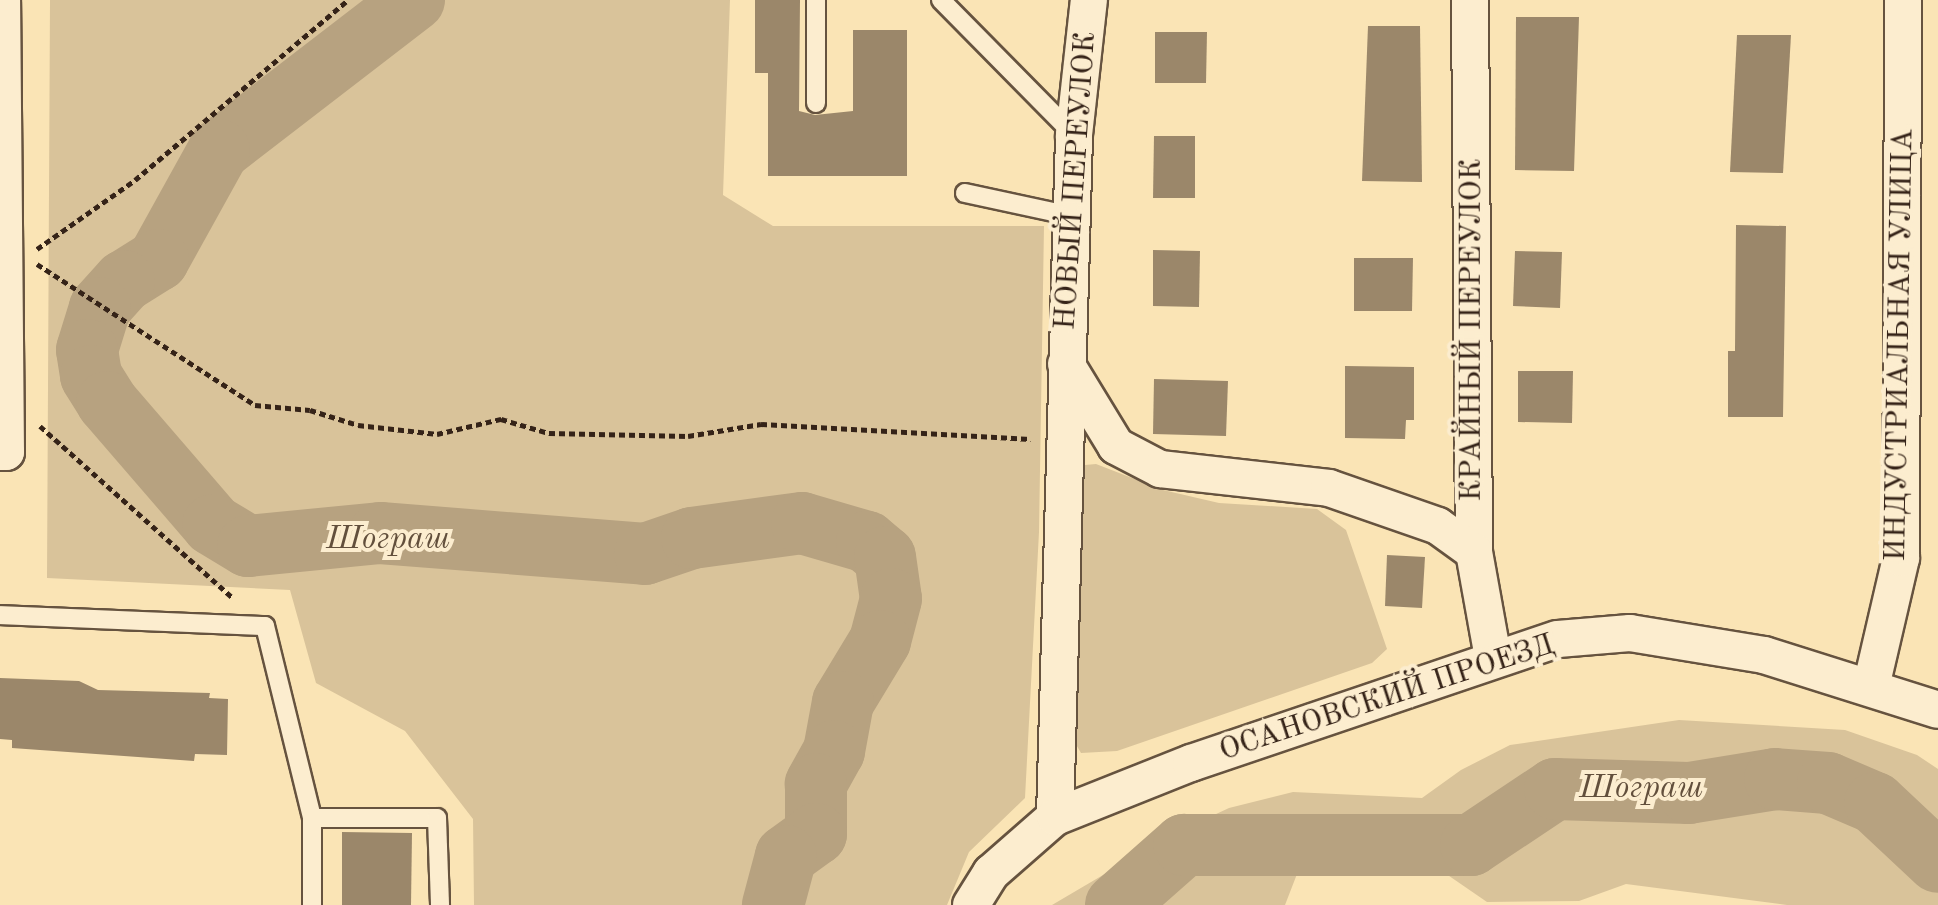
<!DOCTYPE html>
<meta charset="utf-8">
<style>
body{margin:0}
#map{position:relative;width:1938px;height:905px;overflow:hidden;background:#fae4b5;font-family:"Old Standard TT",serif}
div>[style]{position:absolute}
.green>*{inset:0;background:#d9c39a}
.river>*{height:62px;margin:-31px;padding:0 31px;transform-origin:31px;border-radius:31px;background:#b7a280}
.building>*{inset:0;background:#9b876a}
.path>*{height:5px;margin-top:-2.5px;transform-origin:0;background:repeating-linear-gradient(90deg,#352318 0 6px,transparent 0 10px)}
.roads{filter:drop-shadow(2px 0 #66533f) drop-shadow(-2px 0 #66533f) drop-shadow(0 2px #66533f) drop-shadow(0 -2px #66533f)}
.lane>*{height:18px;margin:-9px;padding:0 9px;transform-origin:9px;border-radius:9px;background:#fcedcf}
.street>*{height:36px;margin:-18px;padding:0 18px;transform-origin:18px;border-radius:18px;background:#fcedcf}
span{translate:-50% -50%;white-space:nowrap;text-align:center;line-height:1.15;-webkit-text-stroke:8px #fcedcf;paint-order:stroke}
.street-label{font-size:30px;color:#352318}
.water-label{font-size:32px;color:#624f3c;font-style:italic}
</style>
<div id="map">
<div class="green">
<div style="clip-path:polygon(50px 0,730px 0,723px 195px,773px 226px,1044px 226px,1039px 532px,1025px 798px,969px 852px,947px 905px,474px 905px,473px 819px,405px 731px,316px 683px,290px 590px,47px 578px)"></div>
<div style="clip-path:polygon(1096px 464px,1163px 490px,1219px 503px,1317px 509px,1346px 530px,1387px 649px,1372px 663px,1117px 751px,1081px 753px,1074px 741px,1080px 479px,1085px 465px)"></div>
<div style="clip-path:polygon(1679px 720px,1845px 730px,1917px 755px,1938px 769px,1938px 905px,1787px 905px,1626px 884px,1579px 901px,1487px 902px,1423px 858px,1341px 859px,1297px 874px,1285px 905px,1052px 905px,1171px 835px,1229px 808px,1293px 792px,1422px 798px,1461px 770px,1510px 745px)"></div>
</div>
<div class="river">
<div style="left:414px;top:0;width:246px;rotate:142.4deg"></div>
<div style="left:219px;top:150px;width:126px;rotate:119deg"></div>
<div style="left:158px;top:260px;width:40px;rotate:148deg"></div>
<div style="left:124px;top:281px;width:36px;rotate:132deg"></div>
<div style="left:100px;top:308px;width:44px;rotate:107.2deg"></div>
<div style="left:87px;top:350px;width:26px;rotate:81deg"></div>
<div style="left:91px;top:376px;width:31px;rotate:58deg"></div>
<div style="left:107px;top:402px;width:162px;rotate:49.2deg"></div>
<div style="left:213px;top:525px;width:41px;rotate:31deg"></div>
<div style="left:248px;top:546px;width:133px;rotate:-5.6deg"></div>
<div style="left:380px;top:533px;width:266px;rotate:4.5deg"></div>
<div style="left:645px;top:554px;width:50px;rotate:-18.8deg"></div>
<div style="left:692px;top:538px;width:111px;rotate:-7.8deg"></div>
<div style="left:802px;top:523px;width:68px;rotate:16.3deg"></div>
<div style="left:867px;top:542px;width:23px;rotate:40deg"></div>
<div style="left:885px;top:557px;width:42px;rotate:81.9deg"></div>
<div style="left:891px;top:599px;width:43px;rotate:104.7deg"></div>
<div style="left:880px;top:641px;width:71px;rotate:121.2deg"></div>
<div style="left:843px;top:702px;width:50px;rotate:100.4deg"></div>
<div style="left:834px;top:751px;width:38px;rotate:119deg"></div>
<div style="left:816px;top:784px;width:50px;rotate:90deg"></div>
<div style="left:816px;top:834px;width:37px;rotate:144deg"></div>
<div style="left:786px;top:856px;width:51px;rotate:104.9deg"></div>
<div style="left:1116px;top:905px;width:91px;rotate:-41.4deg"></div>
<div style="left:1184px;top:845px;width:287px"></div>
<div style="left:1471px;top:845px;width:101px;rotate:-33.7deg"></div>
<div style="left:1555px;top:789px;width:134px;rotate:1.7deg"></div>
<div style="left:1689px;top:793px;width:87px;rotate:-9.2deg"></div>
<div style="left:1775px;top:779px;width:53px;rotate:4.3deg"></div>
<div style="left:1828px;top:783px;width:51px;rotate:23.1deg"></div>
<div style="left:1875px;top:803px;width:86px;rotate:43.1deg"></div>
</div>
<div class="building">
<div style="clip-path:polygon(755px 0,800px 0,799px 111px,815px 115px,853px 111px,853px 30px,907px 30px,907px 176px,768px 176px,768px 73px,755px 73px)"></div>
<div style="clip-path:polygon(1516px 17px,1579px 17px,1574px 171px,1515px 170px)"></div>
<div style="clip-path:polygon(1368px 26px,1420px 26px,1422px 182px,1362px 181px)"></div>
<div style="clip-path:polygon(1155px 32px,1207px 32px,1206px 83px,1155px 83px)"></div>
<div style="clip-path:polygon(1737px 35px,1791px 35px,1783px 173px,1730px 172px)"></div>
<div style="clip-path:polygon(1154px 136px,1195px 136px,1195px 198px,1153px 198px)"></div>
<div style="clip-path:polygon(1736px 225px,1786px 226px,1783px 417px,1728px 417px,1728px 351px,1735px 351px)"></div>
<div style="clip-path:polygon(1153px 250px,1200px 251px,1199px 307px,1153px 306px)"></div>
<div style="clip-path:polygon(1515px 251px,1562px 252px,1560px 308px,1513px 306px)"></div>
<div style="clip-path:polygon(1354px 258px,1413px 258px,1412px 311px,1354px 311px)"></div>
<div style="clip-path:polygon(1345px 366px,1414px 367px,1414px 420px,1406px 420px,1405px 439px,1345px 438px)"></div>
<div style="clip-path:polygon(1518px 371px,1573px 371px,1572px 423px,1518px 422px)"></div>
<div style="clip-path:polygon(1154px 379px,1228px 381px,1226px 436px,1153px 434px)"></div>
<div style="clip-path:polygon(1387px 555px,1425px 557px,1422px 608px,1385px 606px)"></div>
<div style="clip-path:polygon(0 678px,79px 681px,98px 690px,210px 693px,209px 698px,228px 699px,227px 755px,195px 754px,194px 761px,12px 748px,12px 740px,0 739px)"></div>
<div style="clip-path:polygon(342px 832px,412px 833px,411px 905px,342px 905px)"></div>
</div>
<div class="path">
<div style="left:37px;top:249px;width:120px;rotate:-35.1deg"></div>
<div style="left:135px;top:180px;width:279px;rotate:-40.2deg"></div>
<div style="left:37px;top:264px;width:260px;rotate:32.9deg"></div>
<div style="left:255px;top:405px;width:55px;rotate:5.2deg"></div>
<div style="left:310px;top:410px;width:50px;rotate:17.4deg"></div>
<div style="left:358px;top:425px;width:80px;rotate:6.5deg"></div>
<div style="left:437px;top:434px;width:66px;rotate:-13.2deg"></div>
<div style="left:501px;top:419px;width:50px;rotate:16.3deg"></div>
<div style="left:549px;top:433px;width:139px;rotate:1.2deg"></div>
<div style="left:688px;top:436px;width:74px;rotate:-9.3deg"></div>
<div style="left:761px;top:424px;width:270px;rotate:3.2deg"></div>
<div style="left:40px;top:426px;width:259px;rotate:41.7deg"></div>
</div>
<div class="roads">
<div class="lane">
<div style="left:941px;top:0;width:190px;rotate:45.4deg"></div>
<div style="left:816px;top:103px;width:103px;rotate:-90deg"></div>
<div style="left:965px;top:193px;width:108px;rotate:12.2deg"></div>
<div style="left:0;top:615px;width:265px;rotate:2.4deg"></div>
<div style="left:265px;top:626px;width:198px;rotate:76.2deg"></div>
<div style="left:312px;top:818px;width:87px;rotate:90deg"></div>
<div style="left:312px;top:818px;width:125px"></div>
<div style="left:437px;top:818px;width:87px;rotate:88deg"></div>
</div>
<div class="street">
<div style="left:1470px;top:0;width:552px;rotate:89.58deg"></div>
<div style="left:1474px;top:552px;width:108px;rotate:79.8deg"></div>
<div style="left:1066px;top:364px;width:96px;rotate:58.6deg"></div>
<div style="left:1116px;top:446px;width:50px;rotate:27.6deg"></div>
<div style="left:1160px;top:469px;width:170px;rotate:6.4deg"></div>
<div style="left:1329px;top:488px;width:115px;rotate:19.2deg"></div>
<div style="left:1438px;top:526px;width:44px;rotate:35.8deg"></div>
<div style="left:0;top:452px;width:6px"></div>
<div style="left:6px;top:452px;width:452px;rotate:-90.5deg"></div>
<div style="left:1871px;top:687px;width:132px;rotate:-76.9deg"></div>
<div style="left:1901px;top:558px;width:558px;rotate:-89.79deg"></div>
<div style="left:1055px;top:817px;width:682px;rotate:-88.4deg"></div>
<div style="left:1074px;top:135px;width:136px;rotate:-83.7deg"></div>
<div style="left:971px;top:905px;width:38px;rotate:-58deg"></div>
<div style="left:991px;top:873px;width:85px;rotate:-41.2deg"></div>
<div style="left:1055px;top:817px;width:146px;rotate:-21.7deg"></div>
<div style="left:1191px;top:763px;width:387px;rotate:-18.7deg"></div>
<div style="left:1558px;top:639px;width:72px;rotate:-4.8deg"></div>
<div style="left:1630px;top:633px;width:136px;rotate:9.3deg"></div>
<div style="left:1764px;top:655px;width:182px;rotate:17.5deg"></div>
</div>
</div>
<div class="street-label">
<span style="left:1076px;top:181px;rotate:-86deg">НОВЫЙ ПЕРЕУЛОК</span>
<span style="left:1472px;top:330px;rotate:-90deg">КРАЙНЫЙ ПЕРЕУЛОК</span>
<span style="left:1900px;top:345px;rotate:-89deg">ИНДУСТРИАЛЬНАЯ УЛИЦА</span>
<span style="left:1387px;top:698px;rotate:-18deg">ОСАНОВСКИЙ ПРОЕЗД</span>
</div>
<div class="water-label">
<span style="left:388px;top:540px">Шограш</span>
<span style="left:1641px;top:789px">Шограш</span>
</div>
</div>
